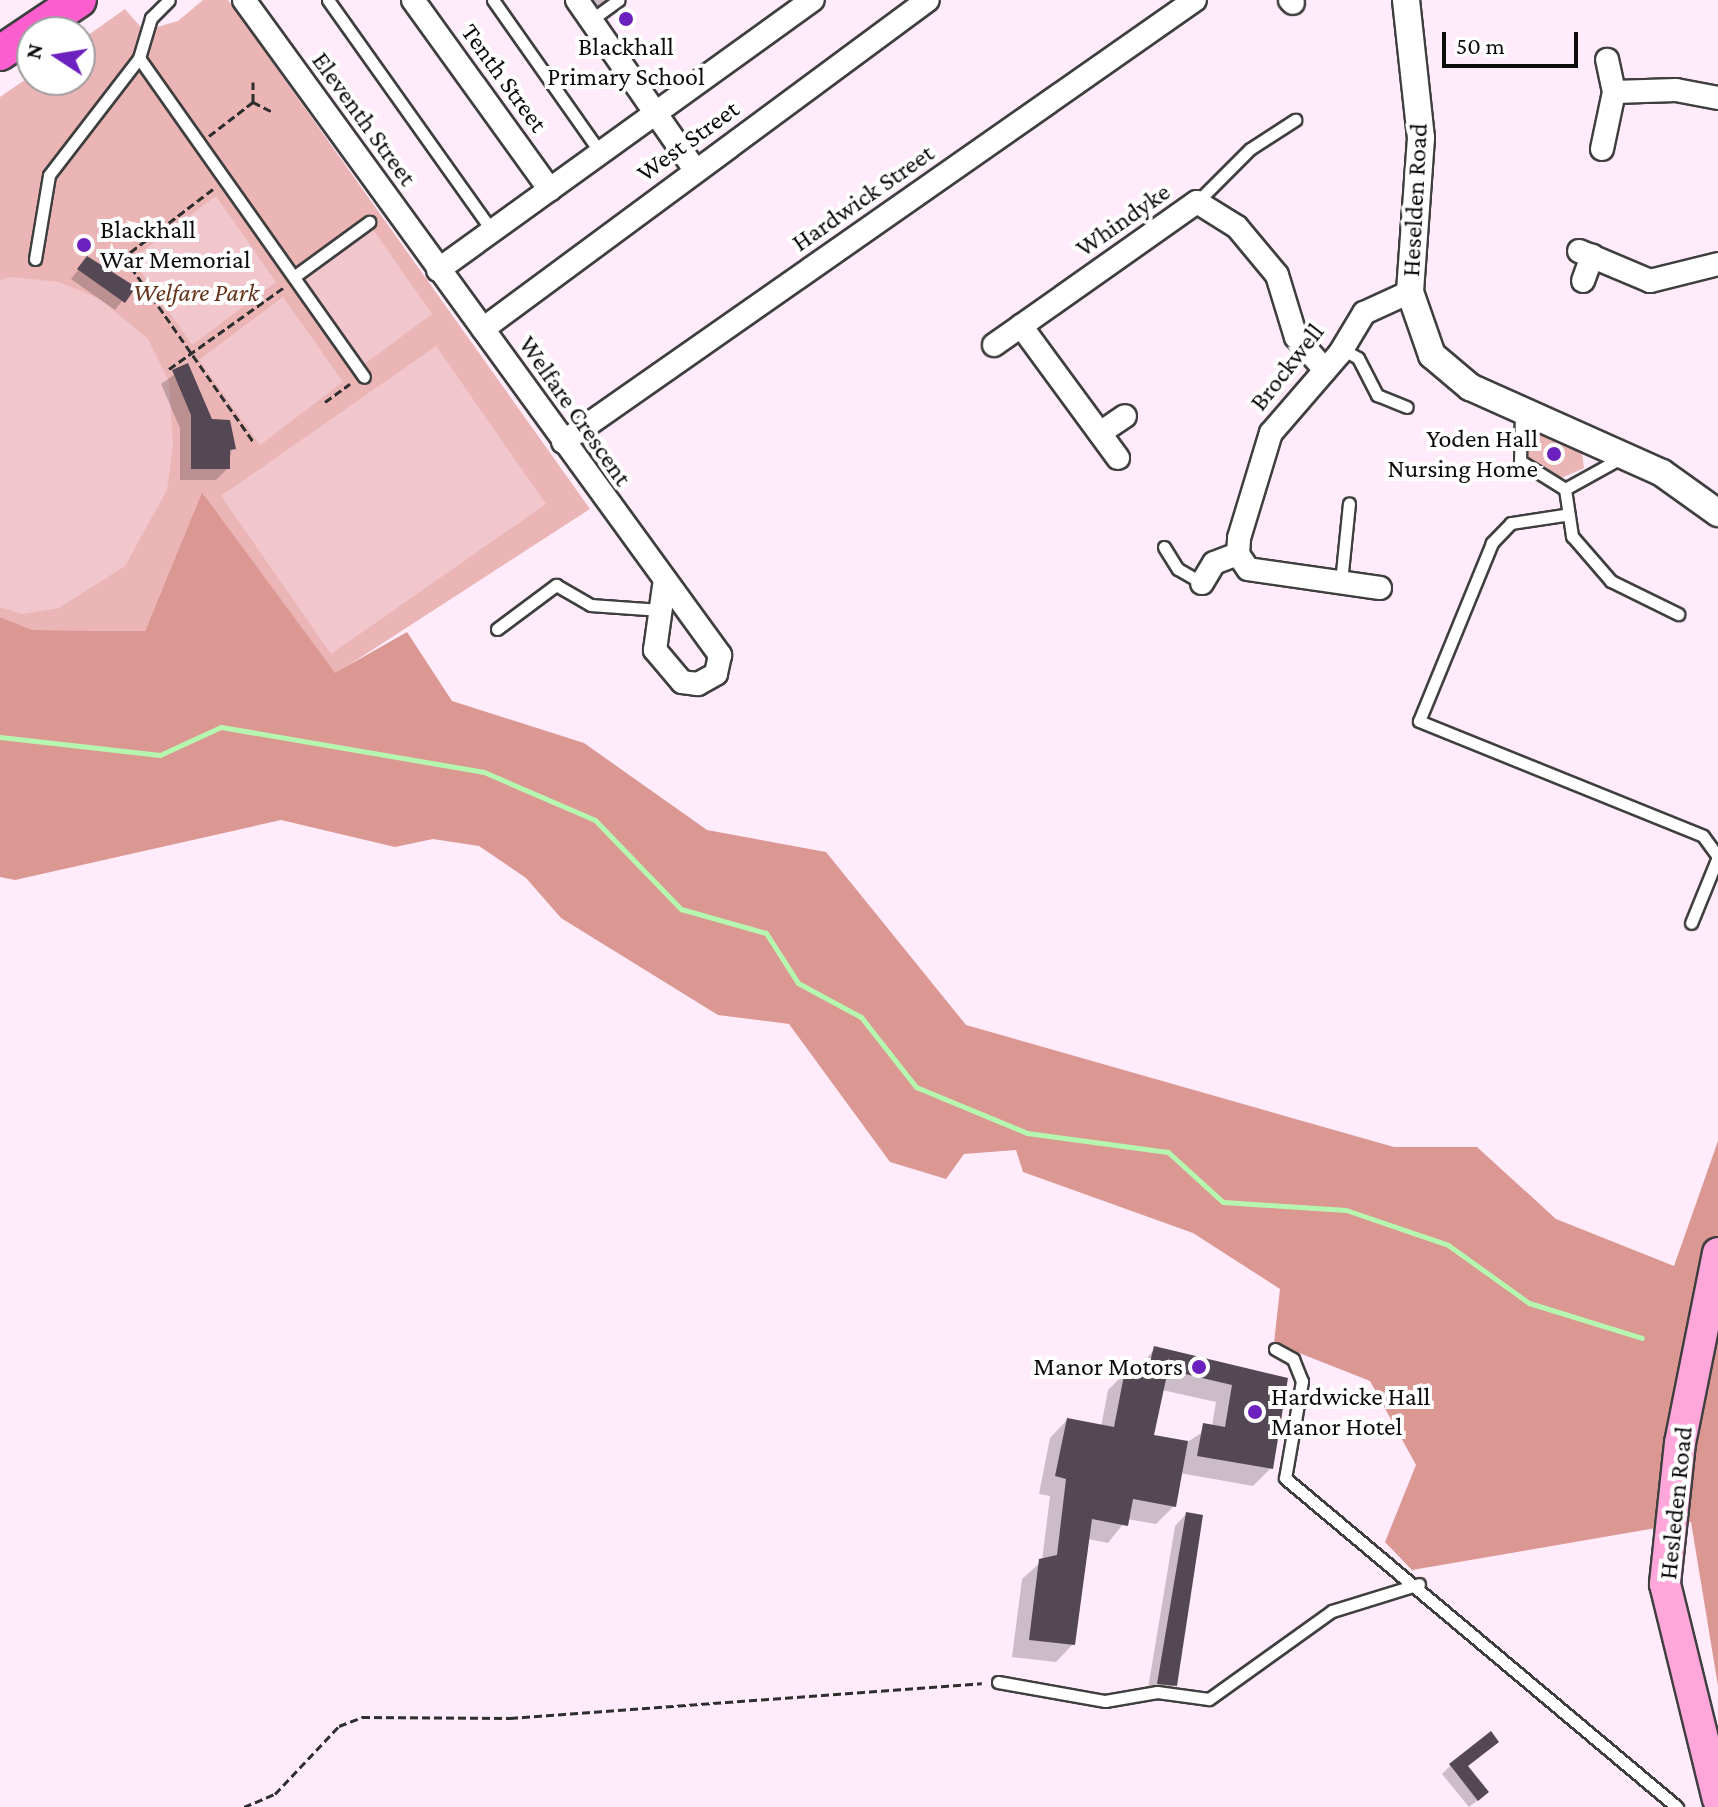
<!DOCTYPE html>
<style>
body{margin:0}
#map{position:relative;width:1718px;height:1807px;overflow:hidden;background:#ffebf9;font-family:"Crimson Pro",serif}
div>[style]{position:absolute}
.green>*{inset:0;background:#eab5b4}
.forest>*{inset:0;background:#db9893}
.pitch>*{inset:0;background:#f1c6cc}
.shadow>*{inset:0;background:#0003}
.stream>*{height:5px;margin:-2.5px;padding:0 2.5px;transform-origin:2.5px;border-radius:2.5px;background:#b6f7af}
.building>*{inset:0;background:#544855}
.path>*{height:3px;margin-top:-1.5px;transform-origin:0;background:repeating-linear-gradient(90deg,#2e2e2e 0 8px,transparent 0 12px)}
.roads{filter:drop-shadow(2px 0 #3f3f3f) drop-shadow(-2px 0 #3f3f3f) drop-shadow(0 2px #3f3f3f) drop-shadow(0 -2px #3f3f3f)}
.service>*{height:11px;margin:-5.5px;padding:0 5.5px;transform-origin:5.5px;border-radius:5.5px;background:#fff}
.minor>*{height:22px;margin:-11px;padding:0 11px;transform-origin:11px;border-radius:11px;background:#fff}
.tertiary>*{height:26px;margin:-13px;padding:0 13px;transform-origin:13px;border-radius:13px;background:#fff}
.secondary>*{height:30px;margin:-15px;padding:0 15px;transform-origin:15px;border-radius:15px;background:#ffa6db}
.primary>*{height:34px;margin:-17px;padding:0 17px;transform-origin:17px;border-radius:17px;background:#fc5ed0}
.dots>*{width:22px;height:22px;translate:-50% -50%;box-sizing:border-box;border:4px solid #fff;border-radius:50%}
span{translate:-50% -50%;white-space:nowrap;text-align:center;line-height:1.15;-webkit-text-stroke:8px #fff;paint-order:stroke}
.poi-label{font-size:26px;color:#0c0c0c}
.left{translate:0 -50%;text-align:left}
.right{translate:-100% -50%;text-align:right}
.street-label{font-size:26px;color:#0c0c0c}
.park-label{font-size:26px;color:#65321b;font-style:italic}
.north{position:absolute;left:16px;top:16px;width:80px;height:80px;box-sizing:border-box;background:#fff;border:2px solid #9e9e9e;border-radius:50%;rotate:282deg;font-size:22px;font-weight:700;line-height:32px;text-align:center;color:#0c0c0c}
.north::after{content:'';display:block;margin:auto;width:28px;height:36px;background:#6c21bf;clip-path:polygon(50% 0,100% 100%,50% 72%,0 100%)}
.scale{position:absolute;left:1442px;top:32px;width:136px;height:36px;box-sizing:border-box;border:4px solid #0c0c0c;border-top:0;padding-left:10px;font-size:24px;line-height:28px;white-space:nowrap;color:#0c0c0c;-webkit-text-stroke:6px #fff;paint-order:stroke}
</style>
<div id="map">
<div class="green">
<div style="clip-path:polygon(203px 0,228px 0,590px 509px,335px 674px,202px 492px,145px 631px,33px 630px,0 617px,0 97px,32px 75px,80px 80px,80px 41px,125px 9px,144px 31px,178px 21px)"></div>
<div style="clip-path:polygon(1535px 429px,1581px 446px,1584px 468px,1561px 478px,1527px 457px,1524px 443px)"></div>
</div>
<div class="forest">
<div style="clip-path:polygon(202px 492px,335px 673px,407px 632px,452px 701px,584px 743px,707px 830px,826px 852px,966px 1025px,1394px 1147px,1477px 1147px,1556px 1219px,1674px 1266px,1718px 1141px,1718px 1686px,1691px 1522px,1412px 1570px,1385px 1542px,1416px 1465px,1370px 1381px,1274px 1343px,1280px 1289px,1193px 1233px,1023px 1172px,1016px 1150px,964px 1154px,946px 1179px,890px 1162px,789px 1024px,718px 1015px,561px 918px,526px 878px,479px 846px,433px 839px,395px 847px,281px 820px,15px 880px,0 877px,0 617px,33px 630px,145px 631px)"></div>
</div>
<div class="pitch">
<div style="clip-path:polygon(216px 196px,276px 282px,192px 345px,132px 259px)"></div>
<div style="clip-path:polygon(372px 228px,432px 314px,362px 366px,301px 280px)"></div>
<div style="clip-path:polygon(11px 277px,59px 282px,100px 299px,148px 339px,169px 381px,173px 445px,167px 490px,125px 566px,59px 608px,22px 614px,0 607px,0 280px)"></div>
<div style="clip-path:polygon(283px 297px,343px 382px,260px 445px,199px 360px)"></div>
<div style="clip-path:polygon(436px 346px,546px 504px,331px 654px,221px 496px)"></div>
</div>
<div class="shadow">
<div style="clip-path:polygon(594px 0,608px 0,598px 6px)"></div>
<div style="clip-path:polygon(87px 259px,133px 287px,115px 310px,71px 279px)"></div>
<div style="clip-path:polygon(187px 366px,211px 421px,234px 438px,228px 468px,216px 480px,180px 480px,180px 428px,161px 384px)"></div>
<div style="clip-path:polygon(evenodd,1155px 1348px,1286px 1380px,1271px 1468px,1253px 1486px,1180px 1473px,1174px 1506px,1156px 1524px,1127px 1519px,1108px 1543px,1088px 1539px,1073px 1644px,1056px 1662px,1012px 1657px,1022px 1579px,1042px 1561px,1050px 1496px,1039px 1494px,1050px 1438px,1067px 1420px,1101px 1427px,1108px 1390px,1126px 1372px,1135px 1374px,1155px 1348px,1162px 1390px,1216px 1402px,1212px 1426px,1186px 1443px,1152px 1436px,1162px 1390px)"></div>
<div style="clip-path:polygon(1186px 1514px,1175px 1685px,1163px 1697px,1147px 1695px,1175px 1526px)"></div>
<div style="clip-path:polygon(1450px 1766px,1478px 1800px,1469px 1807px,1442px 1774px)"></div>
</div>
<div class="stream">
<div style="left:0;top:737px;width:161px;rotate:6.4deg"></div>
<div style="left:160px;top:755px;width:67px;rotate:-24.7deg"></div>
<div style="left:221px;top:727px;width:267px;rotate:9.7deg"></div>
<div style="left:484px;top:772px;width:121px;rotate:23.4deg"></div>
<div style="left:595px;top:820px;width:124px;rotate:46deg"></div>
<div style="left:681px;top:909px;width:88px;rotate:15.8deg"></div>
<div style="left:766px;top:933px;width:59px;rotate:57.4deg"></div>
<div style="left:798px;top:983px;width:72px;rotate:28.4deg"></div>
<div style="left:861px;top:1017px;width:89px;rotate:51.8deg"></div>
<div style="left:916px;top:1087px;width:120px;rotate:22.5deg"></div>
<div style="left:1027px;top:1133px;width:142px;rotate:7.7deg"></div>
<div style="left:1168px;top:1152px;width:74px;rotate:42.3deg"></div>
<div style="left:1223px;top:1202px;width:123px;rotate:3.7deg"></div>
<div style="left:1346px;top:1210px;width:108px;rotate:18.9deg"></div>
<div style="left:1448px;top:1245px;width:100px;rotate:35.6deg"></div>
<div style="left:1529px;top:1303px;width:118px;rotate:17.2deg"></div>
</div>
<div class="building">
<div style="clip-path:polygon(87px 256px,136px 287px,125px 303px,77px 269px)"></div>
<div style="clip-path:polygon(188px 363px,212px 419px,230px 420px,236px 449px,230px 450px,230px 469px,191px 469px,191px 415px,172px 370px)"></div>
<div style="clip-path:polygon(1154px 1346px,1288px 1378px,1273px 1469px,1197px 1456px,1203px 1423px,1225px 1427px,1232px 1385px,1168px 1370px,1154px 1435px,1188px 1441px,1176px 1507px,1133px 1499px,1128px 1526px,1092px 1519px,1075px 1645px,1029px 1640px,1039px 1559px,1057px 1555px,1066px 1479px,1055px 1476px,1067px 1418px,1114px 1427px,1125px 1370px,1147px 1374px)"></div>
<div style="clip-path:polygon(1186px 1512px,1203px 1515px,1177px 1686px,1157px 1684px)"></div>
<div style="clip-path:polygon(1491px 1731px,1499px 1742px,1468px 1766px,1489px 1792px,1478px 1801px,1449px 1764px)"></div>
</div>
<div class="path">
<div style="left:253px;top:82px;width:20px;rotate:90deg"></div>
<div style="left:253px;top:102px;width:22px;rotate:27deg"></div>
<div style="left:209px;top:136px;width:56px;rotate:-37.7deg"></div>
<div style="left:213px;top:189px;width:112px;rotate:142.6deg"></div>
<div style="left:124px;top:257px;width:225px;rotate:55deg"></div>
<div style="left:169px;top:369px;width:140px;rotate:-35.4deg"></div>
<div style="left:325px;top:402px;width:31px;rotate:-36deg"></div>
<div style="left:244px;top:1807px;width:34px;rotate:-23deg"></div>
<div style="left:275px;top:1794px;width:93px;rotate:-46.7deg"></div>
<div style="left:339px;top:1726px;width:25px;rotate:-21deg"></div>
<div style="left:362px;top:1717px;width:148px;rotate:0.4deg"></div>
<div style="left:510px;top:1718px;width:473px;rotate:-4.2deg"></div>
</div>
<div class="roads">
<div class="service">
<div style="left:328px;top:0;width:283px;rotate:54.6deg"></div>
<div style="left:493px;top:0;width:186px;rotate:54.9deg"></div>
<div style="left:591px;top:20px;width:34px;rotate:-36deg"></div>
<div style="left:139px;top:58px;width:390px;rotate:54.8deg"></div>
<div style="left:1197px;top:202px;width:75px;rotate:-45deg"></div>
<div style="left:1250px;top:149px;width:54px;rotate:-32.8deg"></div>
<div style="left:35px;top:259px;width:85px;rotate:-80.5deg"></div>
<div style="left:49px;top:175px;width:148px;rotate:-52.4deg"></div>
<div style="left:139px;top:58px;width:42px;rotate:-73.3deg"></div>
<div style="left:151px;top:18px;width:25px;rotate:-45deg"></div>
<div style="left:295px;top:276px;width:92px;rotate:-36.1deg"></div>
<div style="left:1342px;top:349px;width:18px;rotate:29deg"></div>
<div style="left:1358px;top:358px;width:42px;rotate:62.8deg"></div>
<div style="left:1377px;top:395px;width:32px;rotate:22deg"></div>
<div style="left:1521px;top:411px;width:50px;rotate:91.1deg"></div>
<div style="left:1520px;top:461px;width:53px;rotate:31.9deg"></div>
<div style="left:1565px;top:489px;width:64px;rotate:-29deg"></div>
<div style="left:1565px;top:489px;width:48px;rotate:81.5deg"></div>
<div style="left:1572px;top:536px;width:60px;rotate:49.1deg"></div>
<div style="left:1611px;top:581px;width:75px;rotate:26.2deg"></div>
<div style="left:1564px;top:515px;width:54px;rotate:171.4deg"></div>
<div style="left:1511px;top:523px;width:28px;rotate:134deg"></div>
<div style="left:1492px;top:543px;width:192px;rotate:112.3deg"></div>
<div style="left:1419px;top:721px;width:306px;rotate:22deg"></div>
<div style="left:1703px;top:836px;width:26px;rotate:54deg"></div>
<div style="left:1718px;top:857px;width:71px;rotate:112.2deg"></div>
<div style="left:1164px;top:547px;width:26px;rotate:58deg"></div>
<div style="left:1178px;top:569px;width:28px;rotate:30deg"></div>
<div style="left:1341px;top:582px;width:79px;rotate:-84.2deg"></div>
<div style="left:497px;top:629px;width:74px;rotate:-36.7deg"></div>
<div style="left:556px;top:585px;width:39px;rotate:30deg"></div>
<div style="left:590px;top:605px;width:71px;rotate:4deg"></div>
<div style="left:1275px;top:1349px;width:21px;rotate:29deg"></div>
<div style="left:1293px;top:1359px;width:24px;rotate:68deg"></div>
<div style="left:1302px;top:1381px;width:98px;rotate:99.9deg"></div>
<div style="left:1285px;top:1478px;width:512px;rotate:40.01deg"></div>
<div style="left:998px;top:1682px;width:109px;rotate:10.1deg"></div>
<div style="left:1105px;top:1701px;width:53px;rotate:-9.8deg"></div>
<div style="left:1157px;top:1692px;width:52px;rotate:7.7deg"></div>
<div style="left:1209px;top:1699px;width:151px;rotate:-35.6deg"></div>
<div style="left:1332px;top:1611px;width:91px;rotate:-17.2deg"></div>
</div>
<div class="minor">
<div style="left:244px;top:0;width:810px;rotate:53.99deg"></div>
<div style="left:720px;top:655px;width:19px;rotate:102deg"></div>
<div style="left:716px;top:674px;width:21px;rotate:151deg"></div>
<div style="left:698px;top:684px;width:16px;rotate:-173deg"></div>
<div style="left:682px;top:682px;width:42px;rotate:-130.2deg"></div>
<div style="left:655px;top:650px;width:65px;rotate:-82deg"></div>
<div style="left:413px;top:0;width:234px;rotate:54.2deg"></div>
<div style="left:577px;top:0;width:207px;rotate:55.2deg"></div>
<div style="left:1290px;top:0;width:4px;rotate:45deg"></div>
<div style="left:1614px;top:92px;width:62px;rotate:-1.8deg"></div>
<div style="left:1676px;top:90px;width:43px;rotate:10.8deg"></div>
<div style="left:1602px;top:149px;width:58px;rotate:-78.1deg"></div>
<div style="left:1614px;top:92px;width:33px;rotate:-102deg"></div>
<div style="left:1579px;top:251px;width:77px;rotate:22.9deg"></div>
<div style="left:1650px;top:281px;width:70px;rotate:-14deg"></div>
<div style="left:438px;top:270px;width:462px;rotate:-35.8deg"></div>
<div style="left:1583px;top:281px;width:27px;rotate:-70deg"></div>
<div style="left:483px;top:329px;width:553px;rotate:-36.48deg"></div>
<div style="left:994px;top:345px;width:33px;rotate:-35deg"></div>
<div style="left:1100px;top:433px;width:30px;rotate:-34deg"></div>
<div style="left:563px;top:442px;width:771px;rotate:-34.97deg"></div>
<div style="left:1118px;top:458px;width:164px;rotate:-126.3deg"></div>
<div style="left:1021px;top:326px;width:215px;rotate:-35.2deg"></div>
<div style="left:1197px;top:202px;width:47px;rotate:32deg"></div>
<div style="left:1237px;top:227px;width:62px;rotate:50.2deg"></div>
<div style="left:1277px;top:275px;width:65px;rotate:73deg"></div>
<div style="left:1296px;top:337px;width:44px;rotate:48.7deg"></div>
<div style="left:1202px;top:583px;width:23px;rotate:-59deg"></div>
<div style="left:1214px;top:563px;width:26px;rotate:-21deg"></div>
<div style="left:1380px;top:588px;width:133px;rotate:-171.8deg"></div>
<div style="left:1248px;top:569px;width:18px;rotate:-124deg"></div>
<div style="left:1238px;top:554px;width:16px;rotate:-86deg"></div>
<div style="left:1239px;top:538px;width:110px;rotate:-73.1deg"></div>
<div style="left:1271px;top:433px;width:106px;rotate:-49.2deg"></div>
<div style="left:1340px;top:353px;width:47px;rotate:-59deg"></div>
<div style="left:1364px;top:313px;width:51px;rotate:-24.5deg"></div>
</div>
<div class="tertiary">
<div style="left:1406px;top:0;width:139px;rotate:83.8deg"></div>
<div style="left:1421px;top:138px;width:154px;rotate:94.1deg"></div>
<div style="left:1410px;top:292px;width:67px;rotate:70.8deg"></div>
<div style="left:1432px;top:355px;width:50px;rotate:40.1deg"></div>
<div style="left:1470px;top:387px;width:210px;rotate:24.1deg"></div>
<div style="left:1662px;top:473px;width:69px;rotate:35.5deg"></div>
</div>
<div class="secondary">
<div style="left:1718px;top:1253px;width:194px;rotate:101.3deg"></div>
<div style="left:1680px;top:1443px;width:142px;rotate:96.1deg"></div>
<div style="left:1665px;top:1584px;width:221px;rotate:76.2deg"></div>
</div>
<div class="primary">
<div style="left:0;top:53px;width:95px;rotate:-33.9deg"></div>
</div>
</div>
<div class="dots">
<div style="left:626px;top:19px;background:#6c21bf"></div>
<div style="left:84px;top:245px;background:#6c21bf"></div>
<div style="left:1554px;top:454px;background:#6c21bf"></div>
<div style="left:1199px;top:1367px;background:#6c21bf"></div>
<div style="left:1255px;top:1412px;background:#6c21bf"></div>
</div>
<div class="poi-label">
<span style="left:626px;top:62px">Blackhall<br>Primary School</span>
<span class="left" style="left:100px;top:245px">Blackhall<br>War Memorial</span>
<span class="right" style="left:1538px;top:454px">Yoden Hall<br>Nursing Home</span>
<span class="right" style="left:1183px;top:1367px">Manor Motors</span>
<span class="left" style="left:1271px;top:1412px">Hardwicke Hall<br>Manor Hotel</span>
</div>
<div class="street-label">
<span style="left:504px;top:78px;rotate:54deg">Tenth Street</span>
<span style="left:364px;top:119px;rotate:54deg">Eleventh Street</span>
<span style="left:688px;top:141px;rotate:-36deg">West Street</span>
<span style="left:863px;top:198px;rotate:-35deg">Hardwick Street</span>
<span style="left:1415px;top:200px;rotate:-87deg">Heselden Road</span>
<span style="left:1123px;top:220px;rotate:-35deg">Whindyke</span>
<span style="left:1287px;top:367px;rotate:-52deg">Brockwell</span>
<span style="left:575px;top:411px;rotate:55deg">Welfare Crescent</span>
<span style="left:1676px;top:1503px;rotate:-84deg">Hesleden Road</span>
</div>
<div class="park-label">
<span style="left:196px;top:293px">Welfare Park</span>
</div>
<div class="north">N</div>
<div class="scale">50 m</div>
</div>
